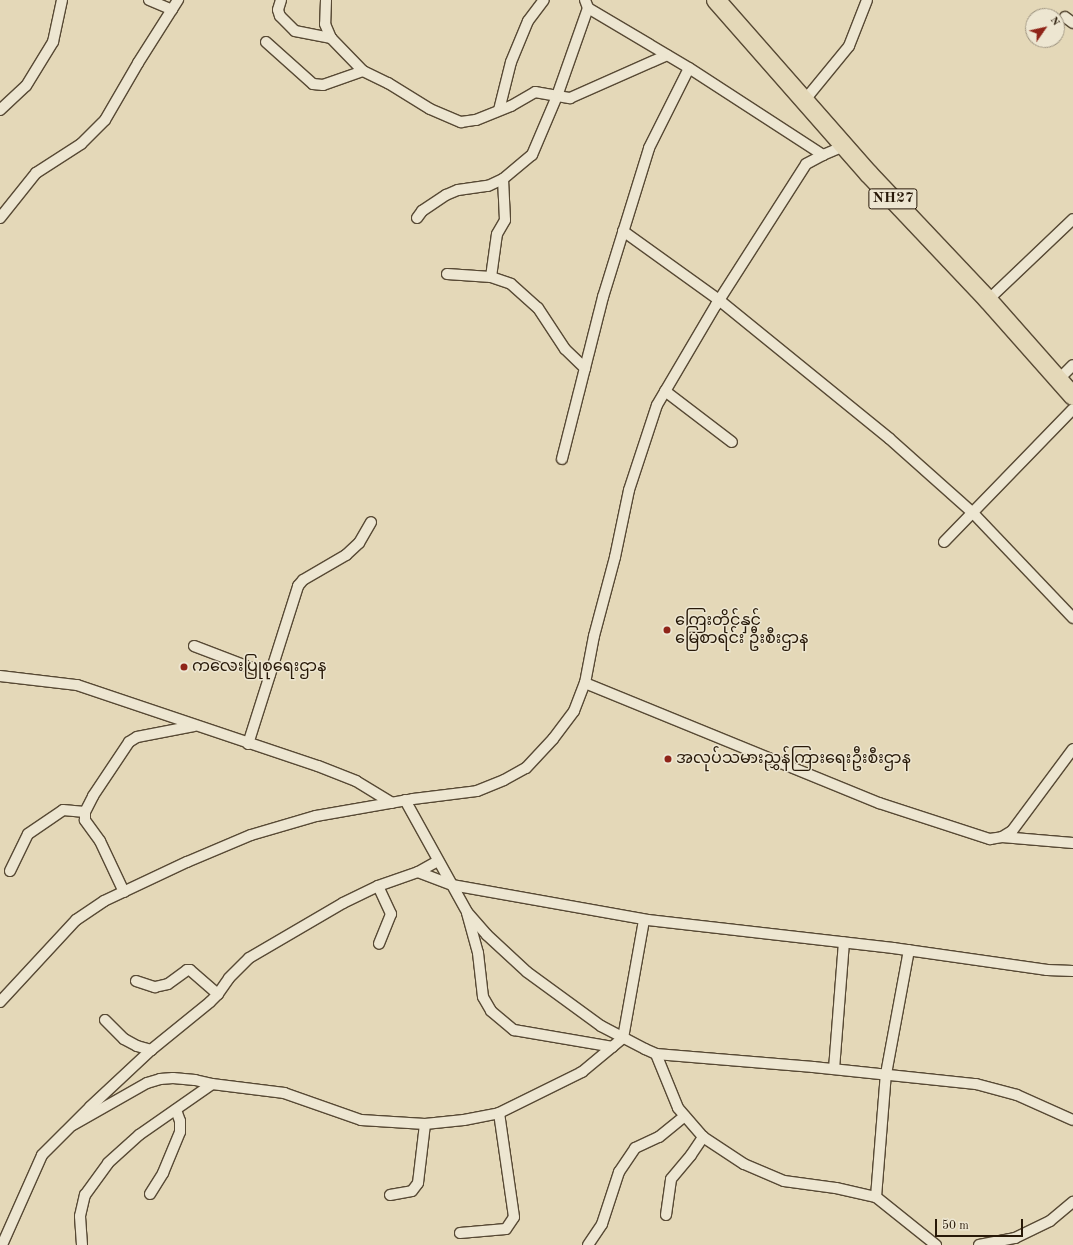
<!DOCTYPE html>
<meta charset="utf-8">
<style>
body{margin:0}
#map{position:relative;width:1073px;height:1245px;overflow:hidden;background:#e4d8b8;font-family:"Old Standard TT","Noto Sans Myanmar",serif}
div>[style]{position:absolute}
.roads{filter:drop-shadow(1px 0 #574934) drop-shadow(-1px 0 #574934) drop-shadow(0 1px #574934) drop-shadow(0 -1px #574934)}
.street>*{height:10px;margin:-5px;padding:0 5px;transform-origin:5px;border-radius:5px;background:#ede6d1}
.highway>*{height:18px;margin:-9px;padding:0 9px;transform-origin:9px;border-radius:9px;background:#e4d8b8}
.dots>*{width:11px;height:11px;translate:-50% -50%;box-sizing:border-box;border:2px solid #ede6d1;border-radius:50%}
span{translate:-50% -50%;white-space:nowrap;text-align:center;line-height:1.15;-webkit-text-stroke:3px #ede6d1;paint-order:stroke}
.shield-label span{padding:1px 3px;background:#ede6d1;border:1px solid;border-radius:3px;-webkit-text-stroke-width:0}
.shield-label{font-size:15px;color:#281908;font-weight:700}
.poi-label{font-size:16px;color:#281908}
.left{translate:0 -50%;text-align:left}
.north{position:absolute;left:1025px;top:8px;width:40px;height:40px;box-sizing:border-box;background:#ede6d1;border:1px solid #9e9481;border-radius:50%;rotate:56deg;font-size:11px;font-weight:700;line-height:16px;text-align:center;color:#281908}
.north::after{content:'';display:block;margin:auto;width:14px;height:18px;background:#8f2418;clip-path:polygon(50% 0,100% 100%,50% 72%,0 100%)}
.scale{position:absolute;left:935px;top:1219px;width:88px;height:18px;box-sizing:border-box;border:2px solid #281908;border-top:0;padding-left:5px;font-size:12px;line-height:14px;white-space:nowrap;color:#281908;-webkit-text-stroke:3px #ede6d1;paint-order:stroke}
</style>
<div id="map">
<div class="roads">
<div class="street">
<div style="left:149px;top:0;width:25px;rotate:23deg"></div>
<div style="left:281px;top:0;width:10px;rotate:107deg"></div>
<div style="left:278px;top:10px;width:6px;rotate:72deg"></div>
<div style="left:280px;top:16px;width:21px;rotate:45deg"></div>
<div style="left:295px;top:31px;width:37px;rotate:11deg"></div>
<div style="left:326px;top:0;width:24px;rotate:92deg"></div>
<div style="left:325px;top:24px;width:15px;rotate:67deg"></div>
<div style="left:331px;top:38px;width:46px;rotate:45.9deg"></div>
<div style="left:363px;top:71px;width:28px;rotate:26deg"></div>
<div style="left:388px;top:83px;width:49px;rotate:31.8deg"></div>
<div style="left:430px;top:109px;width:34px;rotate:23deg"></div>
<div style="left:461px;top:122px;width:15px;rotate:-8deg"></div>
<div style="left:476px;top:120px;width:38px;rotate:-22deg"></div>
<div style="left:511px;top:106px;width:28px;rotate:-30deg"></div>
<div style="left:535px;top:92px;width:36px;rotate:10deg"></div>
<div style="left:570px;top:98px;width:106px;rotate:-23.9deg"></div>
<div style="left:585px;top:0;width:9px;rotate:69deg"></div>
<div style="left:588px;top:8px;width:117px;rotate:30.7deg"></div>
<div style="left:689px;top:68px;width:160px;rotate:33deg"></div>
<div style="left:823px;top:155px;width:23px;rotate:-23deg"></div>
<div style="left:1065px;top:17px;width:10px;rotate:37deg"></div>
<div style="left:266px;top:42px;width:63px;rotate:41.8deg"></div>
<div style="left:313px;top:84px;width:10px;rotate:6deg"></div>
<div style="left:323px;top:85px;width:42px;rotate:-19.3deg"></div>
<div style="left:804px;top:101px;width:71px;rotate:-50.7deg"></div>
<div style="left:849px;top:46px;width:49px;rotate:-68.6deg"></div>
<div style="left:0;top:110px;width:35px;rotate:-43deg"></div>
<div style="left:26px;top:86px;width:52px;rotate:-58.5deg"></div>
<div style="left:53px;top:42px;width:43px;rotate:-77.9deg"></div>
<div style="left:499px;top:110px;width:49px;rotate:-76deg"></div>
<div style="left:511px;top:62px;width:44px;rotate:-67.5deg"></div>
<div style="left:528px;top:21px;width:26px;rotate:-53deg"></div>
<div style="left:0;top:218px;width:58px;rotate:-51.3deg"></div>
<div style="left:36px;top:173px;width:54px;rotate:-32.8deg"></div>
<div style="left:81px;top:144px;width:34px;rotate:-45deg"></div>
<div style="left:105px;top:120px;width:66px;rotate:-59.9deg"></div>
<div style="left:138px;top:63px;width:75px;rotate:-57.6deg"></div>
<div style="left:417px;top:218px;width:9px;rotate:-54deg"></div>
<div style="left:422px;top:211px;width:29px;rotate:-34deg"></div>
<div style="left:446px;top:195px;width:13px;rotate:-23deg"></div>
<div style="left:458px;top:190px;width:30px;rotate:-8deg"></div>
<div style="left:488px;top:186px;width:17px;rotate:-25deg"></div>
<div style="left:503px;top:179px;width:38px;rotate:-40deg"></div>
<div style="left:532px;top:155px;width:64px;rotate:-67deg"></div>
<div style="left:557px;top:96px;width:93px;rotate:-70.6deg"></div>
<div style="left:623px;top:231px;width:118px;rotate:35.7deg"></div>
<div style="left:719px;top:300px;width:220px;rotate:39.1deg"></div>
<div style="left:890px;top:439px;width:111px;rotate:41.7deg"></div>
<div style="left:973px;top:513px;width:145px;rotate:46.4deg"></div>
<div style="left:447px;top:274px;width:44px;rotate:3.9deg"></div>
<div style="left:491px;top:277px;width:21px;rotate:19deg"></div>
<div style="left:511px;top:284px;width:36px;rotate:42deg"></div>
<div style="left:538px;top:308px;width:49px;rotate:56.6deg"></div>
<div style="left:565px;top:349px;width:28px;rotate:44deg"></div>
<div style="left:491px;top:277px;width:43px;rotate:-82.1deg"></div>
<div style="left:497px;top:234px;width:16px;rotate:-60deg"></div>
<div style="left:505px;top:220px;width:41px;rotate:-92.8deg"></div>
<div style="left:988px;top:300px;width:117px;rotate:-43.6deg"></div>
<div style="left:1058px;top:380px;width:21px;rotate:-45deg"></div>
<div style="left:665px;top:391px;width:84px;rotate:37.3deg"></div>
<div style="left:562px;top:459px;width:167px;rotate:-75.8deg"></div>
<div style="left:603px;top:297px;width:156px;rotate:-72.8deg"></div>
<div style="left:649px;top:148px;width:89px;rotate:-63.4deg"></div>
<div style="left:944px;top:542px;width:185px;rotate:-45.9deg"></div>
<div style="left:194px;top:646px;width:81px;rotate:20.9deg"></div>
<div style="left:0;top:676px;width:78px;rotate:6.7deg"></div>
<div style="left:77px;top:685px;width:254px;rotate:18.6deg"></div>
<div style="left:318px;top:766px;width:41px;rotate:21.5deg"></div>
<div style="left:356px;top:781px;width:42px;rotate:31.4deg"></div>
<div style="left:585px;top:683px;width:318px;rotate:22.2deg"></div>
<div style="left:879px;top:803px;width:117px;rotate:18deg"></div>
<div style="left:990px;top:839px;width:12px;rotate:-9deg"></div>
<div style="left:1002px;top:837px;width:71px;rotate:4.8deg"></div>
<div style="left:248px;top:744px;width:166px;rotate:-72.4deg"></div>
<div style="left:298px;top:586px;width:8px;rotate:-50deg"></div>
<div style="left:303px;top:580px;width:50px;rotate:-30.2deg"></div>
<div style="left:346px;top:555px;width:18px;rotate:-43deg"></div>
<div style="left:359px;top:543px;width:24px;rotate:-60deg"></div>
<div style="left:405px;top:800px;width:128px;rotate:61deg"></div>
<div style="left:467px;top:912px;width:30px;rotate:49deg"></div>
<div style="left:487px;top:935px;width:54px;rotate:42.8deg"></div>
<div style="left:527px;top:972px;width:92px;rotate:36.1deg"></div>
<div style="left:601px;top:1026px;width:50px;rotate:27.6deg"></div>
<div style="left:645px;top:1049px;width:12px;rotate:24deg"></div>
<div style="left:656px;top:1054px;width:158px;rotate:4.7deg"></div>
<div style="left:813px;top:1067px;width:164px;rotate:6deg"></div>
<div style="left:976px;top:1084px;width:42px;rotate:15deg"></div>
<div style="left:1017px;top:1095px;width:61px;rotate:24.1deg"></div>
<div style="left:1002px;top:837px;width:12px;rotate:-31deg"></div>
<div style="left:1012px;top:831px;width:102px;rotate:-53.4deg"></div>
<div style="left:10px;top:871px;width:41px;rotate:-64.1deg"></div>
<div style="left:28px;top:834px;width:42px;rotate:-34.4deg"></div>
<div style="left:63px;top:810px;width:22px;rotate:5deg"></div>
<div style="left:418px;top:872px;width:36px;rotate:21deg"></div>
<div style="left:452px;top:885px;width:199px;rotate:10.1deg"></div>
<div style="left:648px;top:920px;width:247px;rotate:6.5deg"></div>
<div style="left:893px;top:948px;width:156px;rotate:8.1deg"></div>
<div style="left:1047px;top:970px;width:26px;rotate:2deg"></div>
<div style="left:378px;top:886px;width:31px;rotate:65deg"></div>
<div style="left:391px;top:914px;width:32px;rotate:112deg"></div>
<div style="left:124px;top:892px;width:56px;rotate:-115.2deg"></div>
<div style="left:100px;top:841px;width:26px;rotate:-126deg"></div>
<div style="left:85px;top:820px;width:8px;rotate:-90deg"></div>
<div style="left:85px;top:812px;width:18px;rotate:-63deg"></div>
<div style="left:93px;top:796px;width:65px;rotate:-56.3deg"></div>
<div style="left:129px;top:742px;width:9px;rotate:-32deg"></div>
<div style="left:137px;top:737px;width:58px;rotate:-10.9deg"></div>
<div style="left:467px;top:913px;width:41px;rotate:74.6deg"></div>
<div style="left:478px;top:953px;width:44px;rotate:83.5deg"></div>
<div style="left:483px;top:997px;width:16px;rotate:60deg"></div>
<div style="left:491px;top:1011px;width:30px;rotate:40deg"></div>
<div style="left:514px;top:1030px;width:100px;rotate:9.7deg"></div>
<div style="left:136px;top:981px;width:20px;rotate:18deg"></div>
<div style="left:155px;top:987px;width:13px;rotate:-13deg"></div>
<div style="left:168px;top:984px;width:24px;rotate:-36deg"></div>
<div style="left:187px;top:970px;width:3px"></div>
<div style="left:190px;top:970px;width:37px;rotate:41deg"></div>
<div style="left:0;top:1002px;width:112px;rotate:-47.2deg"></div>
<div style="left:76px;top:920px;width:34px;rotate:-34deg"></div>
<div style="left:104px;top:901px;width:92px;rotate:-25.2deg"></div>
<div style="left:187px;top:862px;width:69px;rotate:-22.9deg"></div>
<div style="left:251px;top:835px;width:68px;rotate:-16.3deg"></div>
<div style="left:316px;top:816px;width:98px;rotate:-9.9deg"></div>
<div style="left:413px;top:799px;width:64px;rotate:-7.1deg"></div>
<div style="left:477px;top:791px;width:29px;rotate:-22deg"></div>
<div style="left:504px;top:780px;width:25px;rotate:-29deg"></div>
<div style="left:526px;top:768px;width:40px;rotate:-47deg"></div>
<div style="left:553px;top:739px;width:35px;rotate:-53deg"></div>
<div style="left:574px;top:711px;width:30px;rotate:-69deg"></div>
<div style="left:585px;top:683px;width:48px;rotate:-79.2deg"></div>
<div style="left:594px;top:636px;width:82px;rotate:-75.1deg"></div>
<div style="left:615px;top:557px;width:68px;rotate:-78.2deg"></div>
<div style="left:629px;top:490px;width:89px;rotate:-71.8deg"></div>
<div style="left:657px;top:405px;width:116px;rotate:-59.5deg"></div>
<div style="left:716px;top:305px;width:167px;rotate:-57.4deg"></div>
<div style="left:806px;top:164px;width:19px;rotate:-28deg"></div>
<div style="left:105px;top:1020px;width:27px;rotate:45deg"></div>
<div style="left:124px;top:1039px;width:15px;rotate:28deg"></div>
<div style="left:137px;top:1046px;width:15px;rotate:16deg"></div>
<div style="left:656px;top:1054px;width:58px;rotate:67.8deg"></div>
<div style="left:678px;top:1108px;width:38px;rotate:49deg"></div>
<div style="left:703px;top:1137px;width:49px;rotate:33.4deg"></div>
<div style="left:744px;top:1164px;width:43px;rotate:23deg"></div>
<div style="left:784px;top:1181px;width:52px;rotate:7.7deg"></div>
<div style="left:836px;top:1188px;width:41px;rotate:12.7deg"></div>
<div style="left:876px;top:1197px;width:77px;rotate:38.7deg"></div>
<div style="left:834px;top:1069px;width:127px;rotate:-85.5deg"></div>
<div style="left:73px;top:1125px;width:85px;rotate:-29.6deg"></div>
<div style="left:147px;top:1083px;width:14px;rotate:-17deg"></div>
<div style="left:160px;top:1079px;width:13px;rotate:-4deg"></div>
<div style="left:173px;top:1078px;width:22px;rotate:5deg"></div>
<div style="left:195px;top:1080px;width:17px;rotate:13deg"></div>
<div style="left:212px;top:1084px;width:73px;rotate:7.1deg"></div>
<div style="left:284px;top:1093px;width:82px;rotate:19.3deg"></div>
<div style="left:361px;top:1120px;width:64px;rotate:3.6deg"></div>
<div style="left:425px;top:1124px;width:39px;rotate:-6deg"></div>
<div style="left:464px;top:1120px;width:36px;rotate:-11deg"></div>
<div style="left:499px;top:1113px;width:93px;rotate:-26.3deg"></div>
<div style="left:582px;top:1072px;width:53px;rotate:-39.7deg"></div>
<div style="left:623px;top:1038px;width:120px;rotate:-79.9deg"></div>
<div style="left:150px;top:1194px;width:25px;rotate:-58deg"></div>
<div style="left:163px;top:1173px;width:44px;rotate:-67.5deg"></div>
<div style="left:180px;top:1132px;width:11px;rotate:-90deg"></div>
<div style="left:180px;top:1121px;width:12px;rotate:-110deg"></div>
<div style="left:390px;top:1195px;width:22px;rotate:-10deg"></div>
<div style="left:412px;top:1191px;width:10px;rotate:-53deg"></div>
<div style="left:418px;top:1183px;width:59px;rotate:-83.2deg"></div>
<div style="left:876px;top:1197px;width:123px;rotate:-85.4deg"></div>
<div style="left:886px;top:1074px;width:126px;rotate:-79.5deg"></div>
<div style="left:666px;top:1215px;width:36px;rotate:-82deg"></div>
<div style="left:671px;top:1179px;width:31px;rotate:-50deg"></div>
<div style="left:691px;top:1155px;width:22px;rotate:-56deg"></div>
<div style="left:460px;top:1233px;width:46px;rotate:-5deg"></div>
<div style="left:506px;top:1229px;width:14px;rotate:-56deg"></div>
<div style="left:514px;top:1217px;width:105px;rotate:-98.2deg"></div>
<div style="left:2px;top:1245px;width:98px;rotate:-66deg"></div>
<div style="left:42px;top:1155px;width:68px;rotate:-45deg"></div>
<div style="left:90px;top:1107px;width:83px;rotate:-43.1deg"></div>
<div style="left:151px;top:1050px;width:76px;rotate:-39.1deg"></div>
<div style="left:210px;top:1002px;width:11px;rotate:-45deg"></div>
<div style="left:218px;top:994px;width:19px;rotate:-55deg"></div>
<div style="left:229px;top:978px;width:28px;rotate:-45deg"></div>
<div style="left:249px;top:958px;width:109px;rotate:-30.3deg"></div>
<div style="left:343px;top:903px;width:39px;rotate:-26deg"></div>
<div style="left:378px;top:886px;width:42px;rotate:-19.3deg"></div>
<div style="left:418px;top:872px;width:23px;rotate:-29deg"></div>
<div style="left:82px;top:1245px;width:29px;rotate:-94deg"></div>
<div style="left:80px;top:1216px;width:22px;rotate:-77deg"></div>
<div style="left:85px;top:1195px;width:39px;rotate:-54deg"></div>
<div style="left:108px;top:1163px;width:42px;rotate:-42.1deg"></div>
<div style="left:139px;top:1135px;width:89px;rotate:-34.9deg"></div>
<div style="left:588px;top:1245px;width:25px;rotate:-56deg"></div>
<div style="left:602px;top:1224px;width:55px;rotate:-71.9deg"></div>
<div style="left:619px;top:1172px;width:29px;rotate:-56deg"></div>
<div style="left:635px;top:1148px;width:26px;rotate:-25deg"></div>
<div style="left:659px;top:1137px;width:33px;rotate:-39deg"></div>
<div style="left:979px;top:1245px;width:37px;rotate:-11deg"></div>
<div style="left:1015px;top:1238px;width:39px;rotate:-26deg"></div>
<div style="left:1050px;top:1221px;width:30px;rotate:-40deg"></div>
</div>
<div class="highway">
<div style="left:716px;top:0;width:232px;rotate:48.7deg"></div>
<div style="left:869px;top:174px;width:173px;rotate:46.6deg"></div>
<div style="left:988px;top:300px;width:128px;rotate:48.5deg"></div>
</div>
</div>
<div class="dots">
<div style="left:667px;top:630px;background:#8f2418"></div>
<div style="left:184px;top:667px;background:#8f2418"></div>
<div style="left:668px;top:759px;background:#8f2418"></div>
</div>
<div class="shield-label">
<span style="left:893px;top:199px">NH27</span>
</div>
<div class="poi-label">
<span class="left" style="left:675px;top:630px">ကြေးတိုင်နှင့်<br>မြေစာရင်း ဦးစီးဌာန</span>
<span class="left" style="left:192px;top:667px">ကလေးပြုစုရေးဌာန</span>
<span class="left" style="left:676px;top:759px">အလုပ်သမားညွှန်ကြားရေးဦးစီးဌာန</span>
</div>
<div class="north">N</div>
<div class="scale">50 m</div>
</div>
